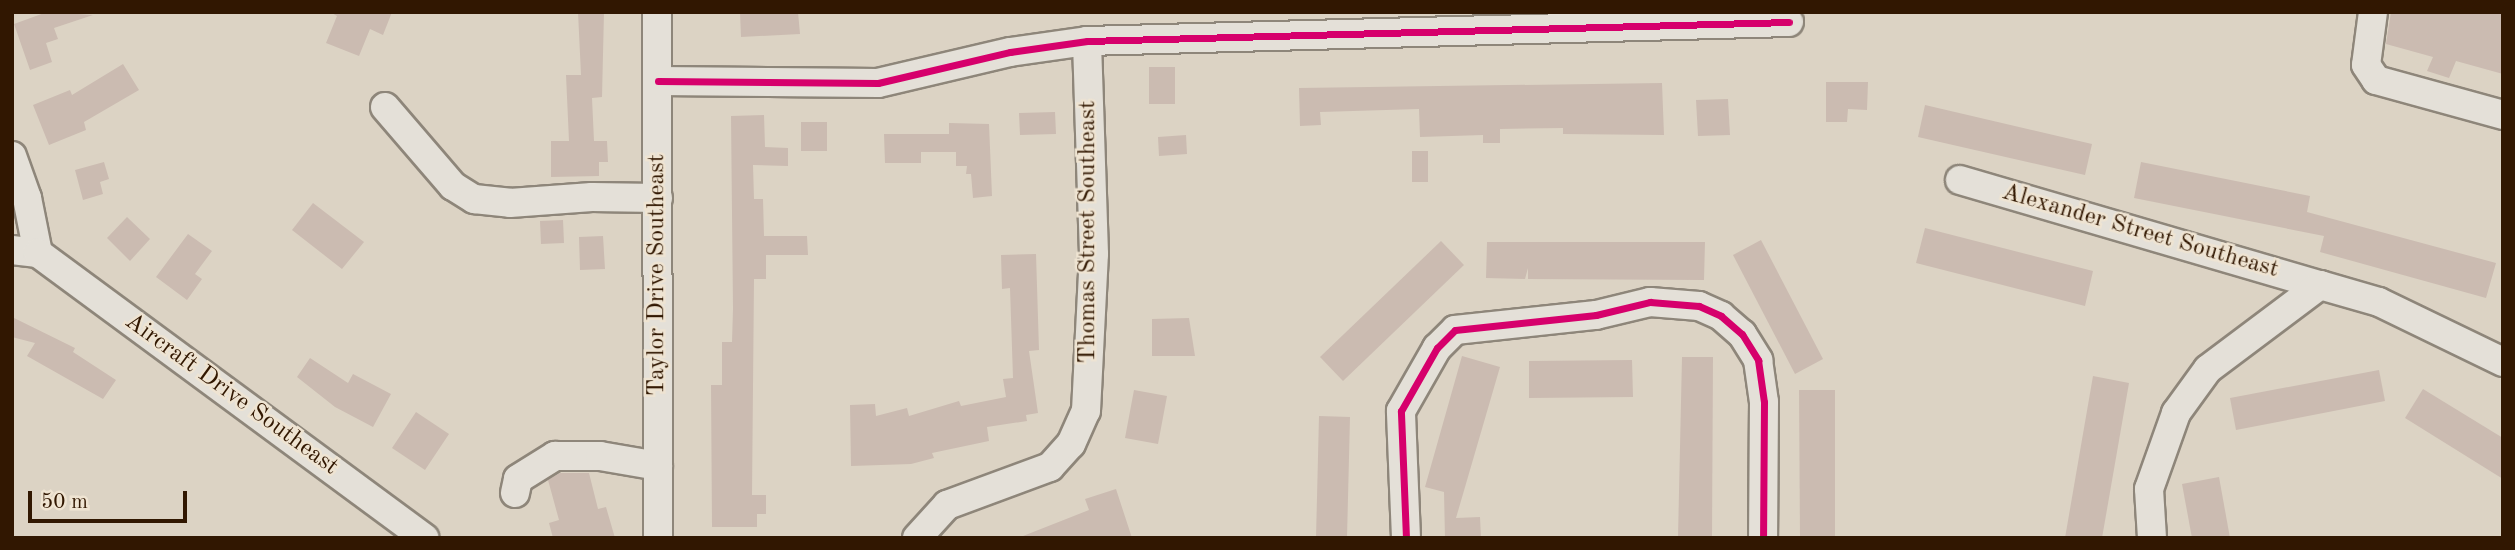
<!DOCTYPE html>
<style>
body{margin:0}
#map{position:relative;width:2515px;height:550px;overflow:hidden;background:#dcd3c4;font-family:"Old Standard TT",serif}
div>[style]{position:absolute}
.building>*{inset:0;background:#cbbbb1}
.roads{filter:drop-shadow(2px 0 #8e867a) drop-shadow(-2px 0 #8e867a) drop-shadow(0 2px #8e867a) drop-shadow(0 -2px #8e867a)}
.minor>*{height:28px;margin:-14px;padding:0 14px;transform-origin:14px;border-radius:14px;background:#e4e0d8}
.cycleway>*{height:7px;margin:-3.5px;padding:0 3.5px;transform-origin:3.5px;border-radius:3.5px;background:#d6006c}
span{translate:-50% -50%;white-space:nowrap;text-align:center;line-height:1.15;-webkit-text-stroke:5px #efe4d2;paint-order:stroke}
.street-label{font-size:24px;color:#311701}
.frame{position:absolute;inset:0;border:14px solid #311701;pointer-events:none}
.scale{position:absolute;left:28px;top:491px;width:159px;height:32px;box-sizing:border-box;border:4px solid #311701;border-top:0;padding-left:9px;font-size:21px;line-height:24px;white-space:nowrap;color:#311701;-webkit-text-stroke:5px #efe4d2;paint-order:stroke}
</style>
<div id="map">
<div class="building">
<div style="clip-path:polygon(47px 12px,93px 15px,54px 28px,58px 39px,46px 43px,52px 62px,30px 70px,14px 24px)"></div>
<div style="clip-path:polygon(330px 12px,392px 12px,383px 35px,370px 29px,359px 56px,326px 43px,337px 16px)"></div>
<div style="clip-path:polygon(578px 12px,604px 12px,602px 97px,592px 98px,594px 141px,607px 141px,608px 162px,599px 162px,599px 176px,551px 177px,551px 141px,569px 141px,566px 75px,581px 75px)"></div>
<div style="clip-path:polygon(740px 12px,798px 12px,800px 34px,741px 37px)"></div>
<div style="clip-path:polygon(2391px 12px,2503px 12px,2503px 74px,2456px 61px,2449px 78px,2427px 71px,2433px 57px,2386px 44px)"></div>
<div style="clip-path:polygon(123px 64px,139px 90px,84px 122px,86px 130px,49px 145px,33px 105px,70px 90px,72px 95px)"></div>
<div style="clip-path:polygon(1149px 67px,1175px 67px,1175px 104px,1149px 104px)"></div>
<div style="clip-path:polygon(1826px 82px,1868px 82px,1867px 110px,1848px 109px,1847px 122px,1826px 122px)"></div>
<div style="clip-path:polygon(1662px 83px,1664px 135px,1563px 134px,1563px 128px,1500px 129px,1500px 143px,1483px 143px,1483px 135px,1420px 137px,1419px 109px,1320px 112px,1321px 125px,1300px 126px,1299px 88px)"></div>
<div style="clip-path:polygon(1728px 99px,1730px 135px,1698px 136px,1696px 100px)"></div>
<div style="clip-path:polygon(1925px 105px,2092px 144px,2085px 175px,1918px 137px)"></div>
<div style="clip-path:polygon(1055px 112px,1056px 134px,1020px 135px,1019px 113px)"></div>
<div style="clip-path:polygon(764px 115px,765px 147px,788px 148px,788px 166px,753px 165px,754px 199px,763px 199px,764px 236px,807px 236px,808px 255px,766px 255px,766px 279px,754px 279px,752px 495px,766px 495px,766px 514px,757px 514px,757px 527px,712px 527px,711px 385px,722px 385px,722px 342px,732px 342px,733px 309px,731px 116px)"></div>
<div style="clip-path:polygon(801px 122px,827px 122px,827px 151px,801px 151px)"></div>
<div style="clip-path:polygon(949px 123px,989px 124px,992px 196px,973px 198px,971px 174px,966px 174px,967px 166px,956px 166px,956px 152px,921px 152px,921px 163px,885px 163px,884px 134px,949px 134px)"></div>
<div style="clip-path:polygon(1186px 135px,1187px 154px,1159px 156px,1158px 137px)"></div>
<div style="clip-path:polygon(1412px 151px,1428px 151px,1428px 182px,1412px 182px)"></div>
<div style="clip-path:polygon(104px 162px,109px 179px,100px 182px,103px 194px,83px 200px,75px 170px)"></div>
<div style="clip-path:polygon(2141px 162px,2310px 196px,2307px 212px,2496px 263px,2486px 298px,2320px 252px,2324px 236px,2134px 198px)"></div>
<div style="clip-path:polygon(313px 203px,364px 242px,342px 269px,292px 230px)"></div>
<div style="clip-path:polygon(127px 217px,150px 239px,130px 261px,107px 238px)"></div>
<div style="clip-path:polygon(563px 220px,564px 243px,541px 244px,540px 221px)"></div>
<div style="clip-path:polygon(1925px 228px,2093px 271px,2085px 306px,1916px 263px)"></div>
<div style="clip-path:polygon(188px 234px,212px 251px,195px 274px,202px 279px,187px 300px,156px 277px)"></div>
<div style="clip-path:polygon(603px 236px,605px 269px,580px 270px,579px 237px)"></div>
<div style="clip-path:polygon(1761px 240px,1823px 359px,1795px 374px,1733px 255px)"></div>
<div style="clip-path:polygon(1441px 241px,1464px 265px,1343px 381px,1320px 357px)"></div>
<div style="clip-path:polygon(1487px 242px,1705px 242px,1704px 280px,1528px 279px,1528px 268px,1525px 279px,1486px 278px)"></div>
<div style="clip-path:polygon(1036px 254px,1039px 350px,1029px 351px,1038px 413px,1026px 415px,1027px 421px,987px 427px,989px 441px,932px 453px,934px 458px,911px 464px,851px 466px,850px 405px,875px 404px,876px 416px,907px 408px,909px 416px,959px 401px,961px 406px,1006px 397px,1003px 379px,1013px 378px,1010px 288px,1002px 289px,1001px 255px)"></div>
<div style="clip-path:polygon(12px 317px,75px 348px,73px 352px,116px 380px,103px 399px,27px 356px,35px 343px,12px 337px)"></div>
<div style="clip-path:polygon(1189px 318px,1195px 356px,1152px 356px,1152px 319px)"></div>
<div style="clip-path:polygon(1462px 356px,1500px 367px,1456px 518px,1480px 517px,1481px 538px,1445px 538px,1444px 492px,1425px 487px)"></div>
<div style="clip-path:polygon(1682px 357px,1713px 357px,1712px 538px,1678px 538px)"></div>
<div style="clip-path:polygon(310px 358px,348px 383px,353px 374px,391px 394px,373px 427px,335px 407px,297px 377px)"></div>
<div style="clip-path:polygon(1632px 360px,1633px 397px,1529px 398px,1529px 361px)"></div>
<div style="clip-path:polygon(2379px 370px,2385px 401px,2236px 430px,2230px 398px)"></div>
<div style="clip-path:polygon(2093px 376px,2129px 383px,2102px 538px,2065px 538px)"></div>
<div style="clip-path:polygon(2423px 389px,2503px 438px,2503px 479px,2405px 418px)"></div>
<div style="clip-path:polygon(1134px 390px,1167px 396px,1158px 444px,1125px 438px)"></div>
<div style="clip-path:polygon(1799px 390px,1835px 390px,1835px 538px,1800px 538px)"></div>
<div style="clip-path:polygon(416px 412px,449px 434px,425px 470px,392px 448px)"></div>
<div style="clip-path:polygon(1319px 416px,1350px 417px,1347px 538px,1316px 538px)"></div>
<div style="clip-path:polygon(560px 473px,589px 473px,598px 509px,606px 507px,615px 538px,553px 538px,549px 523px,559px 520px,548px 480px)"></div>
<div style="clip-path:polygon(2219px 477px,2230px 538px,2192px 538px,2182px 484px)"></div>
<div style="clip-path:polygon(1116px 489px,1132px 538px,1018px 538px,1089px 510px,1085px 499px)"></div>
</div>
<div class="roads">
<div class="minor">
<div style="left:657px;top:12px;width:526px;rotate:89.89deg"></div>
<div style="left:2373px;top:12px;width:53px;rotate:97.5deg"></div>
<div style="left:2366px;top:65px;width:18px;rotate:56deg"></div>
<div style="left:2376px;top:80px;width:132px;rotate:15.4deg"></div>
<div style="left:658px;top:81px;width:220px;rotate:0.5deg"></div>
<div style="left:878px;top:83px;width:136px;rotate:-13.2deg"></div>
<div style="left:1010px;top:52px;width:78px;rotate:-8.1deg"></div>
<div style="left:1087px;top:41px;width:702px;rotate:-1.55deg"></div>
<div style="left:385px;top:107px;width:104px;rotate:49.3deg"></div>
<div style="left:453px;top:186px;width:25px;rotate:32deg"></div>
<div style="left:474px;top:199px;width:36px;rotate:6deg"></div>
<div style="left:510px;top:203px;width:82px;rotate:-4.2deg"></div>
<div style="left:592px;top:197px;width:66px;rotate:0.9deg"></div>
<div style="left:12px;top:156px;width:45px;rotate:70.3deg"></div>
<div style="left:27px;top:198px;width:56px;rotate:78.7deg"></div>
<div style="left:1960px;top:180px;width:375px;rotate:16.3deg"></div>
<div style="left:12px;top:250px;width:26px;rotate:7deg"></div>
<div style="left:38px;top:253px;width:480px;rotate:36.4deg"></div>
<div style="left:515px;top:493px;width:14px;rotate:-78deg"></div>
<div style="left:518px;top:479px;width:44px;rotate:-31.9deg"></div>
<div style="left:555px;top:456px;width:45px"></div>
<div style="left:600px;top:456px;width:59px;rotate:9.8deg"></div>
<div style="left:917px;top:538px;width:45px;rotate:-47.7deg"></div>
<div style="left:947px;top:505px;width:110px;rotate:-20.3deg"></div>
<div style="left:1050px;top:467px;width:31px;rotate:-48deg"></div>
<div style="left:1071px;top:444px;width:36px;rotate:-66deg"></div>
<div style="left:1086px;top:411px;width:157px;rotate:-87.1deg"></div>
<div style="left:1094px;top:254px;width:213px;rotate:-91.9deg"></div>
<div style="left:1406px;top:538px;width:127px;rotate:-92.3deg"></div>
<div style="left:1401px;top:411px;width:73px;rotate:-60.3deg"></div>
<div style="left:1437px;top:348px;width:25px;rotate:-45deg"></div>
<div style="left:1455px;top:330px;width:142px;rotate:-6.1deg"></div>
<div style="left:1596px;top:315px;width:56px;rotate:-13.5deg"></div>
<div style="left:1650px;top:302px;width:49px;rotate:4.7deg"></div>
<div style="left:1699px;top:306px;width:24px;rotate:24deg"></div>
<div style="left:1721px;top:316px;width:28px;rotate:41deg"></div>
<div style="left:1742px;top:334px;width:31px;rotate:58deg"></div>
<div style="left:1758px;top:360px;width:42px;rotate:81.9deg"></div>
<div style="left:1764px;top:402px;width:136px;rotate:90.4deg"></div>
<div style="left:2152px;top:538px;width:49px;rotate:-93.5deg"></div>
<div style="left:2149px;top:489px;width:81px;rotate:-70.4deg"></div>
<div style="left:2176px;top:413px;width:54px;rotate:-54deg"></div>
<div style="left:2208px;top:369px;width:140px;rotate:-36.9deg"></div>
<div style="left:2320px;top:285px;width:61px;rotate:16.1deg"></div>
<div style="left:2379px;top:302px;width:138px;rotate:25.8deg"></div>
</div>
</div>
<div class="cycleway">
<div style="left:658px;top:81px;width:220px;rotate:0.5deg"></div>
<div style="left:878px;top:83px;width:136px;rotate:-13.2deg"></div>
<div style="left:1010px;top:52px;width:78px;rotate:-8.1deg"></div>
<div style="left:1087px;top:41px;width:702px;rotate:-1.55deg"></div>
<div style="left:1406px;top:538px;width:127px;rotate:-92.3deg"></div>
<div style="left:1401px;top:411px;width:73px;rotate:-60.3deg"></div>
<div style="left:1437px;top:348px;width:25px;rotate:-45deg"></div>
<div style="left:1455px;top:330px;width:142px;rotate:-6.1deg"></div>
<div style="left:1596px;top:315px;width:56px;rotate:-13.5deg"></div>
<div style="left:1650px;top:302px;width:49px;rotate:4.7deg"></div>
<div style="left:1699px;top:306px;width:24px;rotate:24deg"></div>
<div style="left:1721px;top:316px;width:28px;rotate:41deg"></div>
<div style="left:1742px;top:334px;width:31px;rotate:58deg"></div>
<div style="left:1758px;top:360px;width:42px;rotate:81.9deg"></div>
<div style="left:1764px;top:402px;width:136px;rotate:90.4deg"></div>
</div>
<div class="street-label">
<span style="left:1089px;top:232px;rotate:-90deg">Thomas Street Southeast</span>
<span style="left:2140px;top:232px;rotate:16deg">Alexander Street Southeast</span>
<span style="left:658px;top:275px;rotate:-90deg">Taylor Drive Southeast</span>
<span style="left:231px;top:395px;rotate:36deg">Aircraft Drive Southeast</span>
</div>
<div class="frame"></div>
<div class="scale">50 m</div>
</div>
